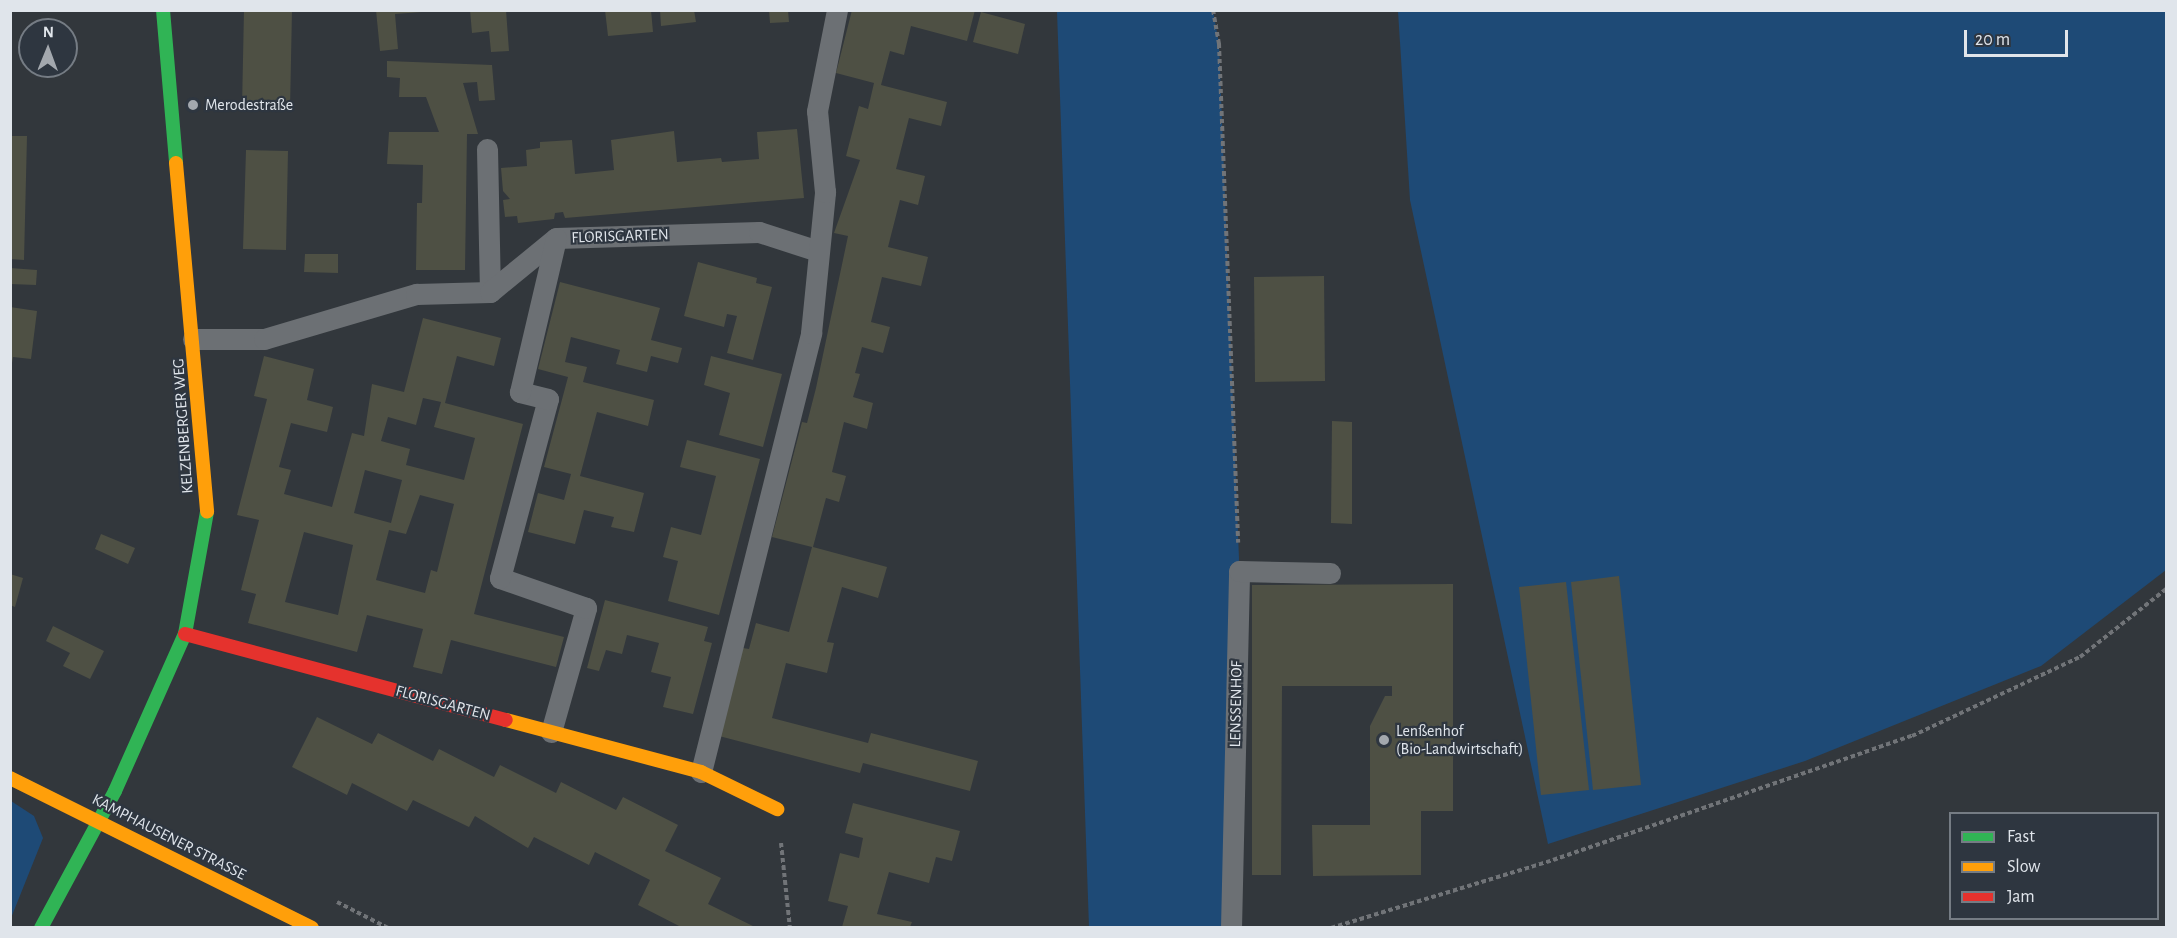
<!DOCTYPE html>
<meta charset="utf-8">
<style>
body{margin:0}
#map{position:relative;width:2177px;height:938px;overflow:hidden;background:#32373c;font-family:"Alegreya Sans",sans-serif}
div>[style]{position:absolute}
.green>*{inset:0;background:#1e4a76}
.building>*{inset:0;background:#4e5044}
.path>*{height:4px;margin-top:-2px;transform-origin:0;background:repeating-linear-gradient(90deg,#717478 0 4.5px,transparent 0 7.5px)}
.lane>*{height:21px;margin:-10.5px;padding:0 10.5px;transform-origin:10.5px;border-radius:10.5px;background:#6c7074}
.fast>*{height:14px;margin:-7px;padding:0 7px;transform-origin:7px;border-radius:7px;background:#30b455}
.slow>*{height:14px;margin:-7px;padding:0 7px;transform-origin:7px;border-radius:7px;background:#ff9f0a}
.jam>*{height:14px;margin:-7px;padding:0 7px;transform-origin:7px;border-radius:7px;background:#e5322d}
.dots>*{width:16px;height:16px;translate:-50% -50%;box-sizing:border-box;border:3px solid #2e3640;border-radius:50%}
span{translate:-50% -50%;white-space:nowrap;text-align:center;line-height:1.15;-webkit-text-stroke:4.5px #2e3640;paint-order:stroke}
.poi-label{font-size:16px;color:#e0e5eb}
.left{translate:0 -50%;text-align:left}
.street-label{font-size:16px;color:#e0e5eb}
.frame{position:absolute;inset:0;border:12px solid #e0e5eb;pointer-events:none}
.legend{position:absolute;left:1949px;top:812px;width:210px;height:108px;box-sizing:border-box;background:#2e3640;border:2px solid #757c84;margin:0;padding:8px 10px;list-style:none;font-size:18px;color:#e0e5eb}
.legend li{display:flex;align-items:center;gap:12px;height:30px}
.legend b{width:30px;border:2px solid #757c84}
.north{position:absolute;left:18px;top:18px;width:60px;height:60px;box-sizing:border-box;background:#2e3640;border:2px solid #757c84;border-radius:50%;rotate:1deg;font-size:16px;font-weight:700;line-height:24px;text-align:center;color:#e0e5eb}
.north::after{content:'';display:block;margin:auto;width:21px;height:27px;background:#a3a8ae;clip-path:polygon(50% 0,100% 100%,50% 72%,0 100%)}
.scale{position:absolute;left:1964px;top:30px;width:104px;height:27px;box-sizing:border-box;border:3px solid #e0e5eb;border-top:0;padding-left:8px;font-size:18px;line-height:21px;white-space:nowrap;color:#e0e5eb;-webkit-text-stroke:4px #2e3640;paint-order:stroke}
</style>
<div id="map">
<div class="green">
<div style="clip-path:polygon(1057px 11px,1213px 11px,1219px 44px,1239px 559px,1222px 927px,1089px 927px)"></div>
<div style="clip-path:polygon(1398px 11px,2166px 11px,2166px 570px,2041px 666px,1805px 761px,1548px 844px,1410px 200px)"></div>
<div style="clip-path:polygon(11px 801px,34px 816px,43px 838px,11px 918px)"></div>
</div>
<div class="building">
<div style="clip-path:polygon(244px 10px,292px 10px,290px 109px,242px 108px)"></div>
<div style="clip-path:polygon(376px 10px,422px 10px,422px 12px,395px 14px,398px 49px,380px 51px)"></div>
<div style="clip-path:polygon(470px 10px,506px 10px,509px 51px,491px 52px,489px 31px,472px 33px)"></div>
<div style="clip-path:polygon(605px 10px,651px 10px,653px 32px,608px 36px)"></div>
<div style="clip-path:polygon(660px 10px,694px 10px,696px 22px,661px 26px)"></div>
<div style="clip-path:polygon(769px 10px,788px 10px,789px 22px,770px 23px)"></div>
<div style="clip-path:polygon(852px 10px,975px 10px,967px 41px,911px 26px,904px 55px,890px 51px,881px 85px,947px 102px,941px 126px,909px 118px,896px 169px,925px 176px,918px 205px,900px 200px,888px 247px,928px 257px,921px 286px,882px 277px,871px 322px,890px 327px,883px 353px,862px 347px,855px 373px,860px 374px,853px 397px,873px 403px,867px 429px,844px 422px,832px 472px,846px 476px,839px 502px,826px 498px,813px 547px,887px 567px,878px 598px,842px 587px,827px 642px,834px 643px,827px 673px,786px 663px,772px 718px,868px 743px,871px 733px,978px 761px,970px 791px,863px 763px,860px 773px,719px 736px,743px 648px,749px 649px,756px 623px,789px 632px,812px 547px,772px 537px,802px 422px,807px 423px,816px 388px,848px 236px,834px 233px,860px 160px,846px 156px,859px 106px,868px 109px,874px 83px,836px 73px)"></div>
<div style="clip-path:polygon(981px 12px,1025px 24px,1018px 54px,973px 42px)"></div>
<div style="clip-path:polygon(387px 61px,492px 65px,495px 100px,479px 101px,477px 82px,463px 83px,478px 134px,467px 134px,465px 270px,416px 270px,417px 203px,422px 203px,423px 165px,387px 164px,389px 132px,439px 132px,426px 97px,399px 97px,400px 78px,387px 77px)"></div>
<div style="clip-path:polygon(797px 129px,804px 198px,565px 218px,563px 212px,555px 213px,554px 219px,518px 223px,517px 216px,505px 217px,503px 200px,510px 199px,503px 191px,501px 168px,527px 166px,526px 150px,540px 148px,540px 142px,572px 140px,575px 174px,614px 170px,611px 140px,674px 131px,677px 162px,721px 158px,722px 162px,759px 159px,757px 132px)"></div>
<div style="clip-path:polygon(10px 136px,27px 136px,24px 260px,10px 259px)"></div>
<div style="clip-path:polygon(246px 150px,288px 151px,286px 250px,243px 249px)"></div>
<div style="clip-path:polygon(305px 254px,338px 254px,338px 273px,304px 272px)"></div>
<div style="clip-path:polygon(698px 262px,757px 278px,756px 283px,772px 287px,753px 360px,727px 353px,737px 316px,727px 314px,724px 327px,684px 316px)"></div>
<div style="clip-path:polygon(10px 268px,37px 270px,36px 285px,10px 284px)"></div>
<div style="clip-path:polygon(1324px 276px,1325px 381px,1255px 382px,1254px 277px)"></div>
<div style="clip-path:polygon(560px 282px,660px 308px,651px 340px,682px 348px,678px 363px,651px 356px,647px 372px,616px 364px,620px 350px,571px 337px,565px 362px,587px 367px,583px 382px,654px 400px,648px 426px,597px 412px,580px 476px,644px 493px,634px 532px,611px 527px,614px 517px,584px 510px,575px 544px,528px 532px,538px 493px,564px 500px,571px 474px,544px 467px,568px 377px,538px 369px)"></div>
<div style="clip-path:polygon(10px 307px,37px 311px,31px 359px,13px 357px,12px 363px)"></div>
<div style="clip-path:polygon(evenodd,423px 318px,501px 338px,494px 366px,457px 356px,445px 403px,523px 424px,474px 614px,564px 637px,556px 667px,451px 640px,442px 674px,413px 667px,423px 629px,367px 615px,357px 652px,248px 623px,256px 594px,241px 590px,259px 520px,237px 515px,267px 399px,254px 396px,264px 356px,314px 369px,307px 400px,333px 407px,327px 432px,291px 423px,279px 467px,291px 470px,284px 494px,332px 507px,352px 433px,364px 436px,372px 384px,404px 392px,423px 318px,423px 398px,441px 402px,434px 427px,475px 438px,464px 480px,406px 465px,410px 449px,381px 441px,388px 417px,416px 425px,423px 398px,423px 318px,365px 470px,402px 480px,391px 523px,354px 513px,365px 470px,423px 318px,420px 495px,454px 504px,437px 572px,431px 570px,425px 593px,376px 580px,389px 530px,406px 534px,420px 495px,423px 318px,304px 532px,353px 545px,338px 615px,285px 602px,304px 532px)"></div>
<div style="clip-path:polygon(711px 356px,782px 374px,763px 447px,719px 435px,730px 393px,704px 385px)"></div>
<div style="clip-path:polygon(1332px 421px,1352px 422px,1352px 524px,1331px 523px)"></div>
<div style="clip-path:polygon(687px 440px,760px 459px,719px 615px,668px 601px,678px 561px,663px 557px,671px 527px,701px 535px,716px 476px,680px 467px)"></div>
<div style="clip-path:polygon(101px 534px,135px 548px,128px 564px,95px 549px)"></div>
<div style="clip-path:polygon(10px 574px,23px 578px,15px 607px,10px 605px)"></div>
<div style="clip-path:polygon(1619px 576px,1641px 785px,1593px 790px,1571px 582px)"></div>
<div style="clip-path:polygon(1566px 582px,1589px 790px,1541px 795px,1519px 587px)"></div>
<div style="clip-path:polygon(1453px 584px,1453px 811px,1421px 811px,1421px 875px,1313px 876px,1312px 825px,1370px 825px,1370px 726px,1385px 696px,1392px 696px,1392px 686px,1282px 686px,1281px 875px,1252px 875px,1252px 585px)"></div>
<div style="clip-path:polygon(605px 600px,708px 627px,704px 641px,712px 643px,693px 714px,663px 707px,671px 677px,651px 672px,659px 643px,627px 635px,622px 654px,606px 650px,599px 671px,587px 668px)"></div>
<div style="clip-path:polygon(53px 626px,104px 651px,90px 679px,63px 666px,70px 653px,46px 641px)"></div>
<div style="clip-path:polygon(317px 717px,372px 744px,378px 733px,433px 761px,439px 749px,494px 777px,500px 765px,556px 793px,561px 782px,616px 810px,623px 797px,678px 825px,665px 851px,721px 878px,708px 904px,755px 927px,681px 927px,638px 905px,650px 880px,595px 852px,589px 865px,534px 837px,528px 848px,475px 816px,469px 827px,413px 800px,407px 811px,352px 783px,347px 795px,292px 767px)"></div>
<div style="clip-path:polygon(853px 803px,960px 831px,952px 861px,936px 857px,929px 883px,889px 872px,877px 914px,912px 922px,910px 927px,842px 927px,848px 906px,828px 901px,840px 853px,859px 858px,863px 838px,845px 833px)"></div>
</div>
<div class="path">
<div style="left:1213px;top:10px;width:35px;rotate:80deg"></div>
<div style="left:1219px;top:44px;width:499px;rotate:87.8deg"></div>
<div style="left:781px;top:843px;width:85px;rotate:84deg"></div>
<div style="left:337px;top:902px;width:57px;rotate:27deg"></div>
<div style="left:1331px;top:928px;width:232px;rotate:-17deg"></div>
<div style="left:1553px;top:860px;width:380px;rotate:-19.1deg"></div>
<div style="left:1912px;top:736px;width:186px;rotate:-25.2deg"></div>
<div style="left:2080px;top:657px;width:110px;rotate:-38.3deg"></div>
</div>
<div class="lane">
<div style="left:487px;top:149px;width:143px;rotate:88.8deg"></div>
<div style="left:193px;top:339px;width:71px"></div>
<div style="left:264px;top:339px;width:159px;rotate:-16.5deg"></div>
<div style="left:416px;top:294px;width:74px;rotate:-1.5deg"></div>
<div style="left:490px;top:292px;width:85px;rotate:-39.3deg"></div>
<div style="left:556px;top:238px;width:203px;rotate:-1.7deg"></div>
<div style="left:759px;top:232px;width:62px;rotate:17.9deg"></div>
<div style="left:551px;top:732px;width:129px;rotate:-74.2deg"></div>
<div style="left:586px;top:608px;width:91px;rotate:-160.8deg"></div>
<div style="left:500px;top:578px;width:185px;rotate:-75deg"></div>
<div style="left:548px;top:399px;width:29px;rotate:-166deg"></div>
<div style="left:520px;top:392px;width:158px;rotate:-76.8deg"></div>
<div style="left:701px;top:772px;width:453px;rotate:-75.9deg"></div>
<div style="left:811px;top:333px;width:142px;rotate:-84.3deg"></div>
<div style="left:825px;top:192px;width:81px;rotate:-95.6deg"></div>
<div style="left:817px;top:111px;width:103px;rotate:-78.8deg"></div>
<div style="left:1231px;top:928px;width:357px;rotate:-88.7deg"></div>
<div style="left:1239px;top:571px;width:91px;rotate:1.3deg"></div>
</div>
<div class="fast">
<div style="left:163px;top:10px;width:154px;rotate:85.1deg"></div>
<div style="left:41px;top:928px;width:156px;rotate:-61.6deg"></div>
<div style="left:115px;top:791px;width:172px;rotate:-66deg"></div>
<div style="left:185px;top:634px;width:124px;rotate:-79.8deg"></div>
</div>
<div class="slow">
<div style="left:176px;top:163px;width:350px;rotate:84.9deg"></div>
<div style="left:506px;top:720px;width:202px;rotate:14.9deg"></div>
<div style="left:701px;top:772px;width:85px;rotate:26deg"></div>
<div style="left:10px;top:778px;width:337px;rotate:26.4deg"></div>
</div>
<div class="jam">
<div style="left:185px;top:634px;width:332px;rotate:15deg"></div>
</div>
<div class="dots">
<div style="left:193px;top:105px;background:#a3a8ae"></div>
<div style="left:1384px;top:740px;background:#a3a8ae"></div>
</div>
<div class="poi-label">
<span class="left" style="left:205px;top:105px">Merodestraße</span>
<span class="left" style="left:1396px;top:740px">Lenßenhof<br>(Bio-Landwirtschaft)</span>
</div>
<div class="street-label">
<span style="left:620px;top:236px;rotate:-2deg">FLORISGARTEN</span>
<span style="left:183px;top:426px;rotate:-94deg">KELZENBERGER WEG</span>
<span style="left:443px;top:703px;rotate:15deg">FLORISGARTEN</span>
<span style="left:1236px;top:704px;rotate:-89deg">LENSSENHOF</span>
<span style="left:169px;top:837px;rotate:27deg">KAMPHAUSENER STRASSE</span>
</div>
<div class="frame"></div>
<ul class="legend">
<li><b style="height:8px;background:#30b455"></b>Fast</li>
<li><b style="height:8px;background:#ff9f0a"></b>Slow</li>
<li><b style="height:8px;background:#e5322d"></b>Jam</li>
</ul>
<div class="north">N</div>
<div class="scale">20 m</div>
</div>
